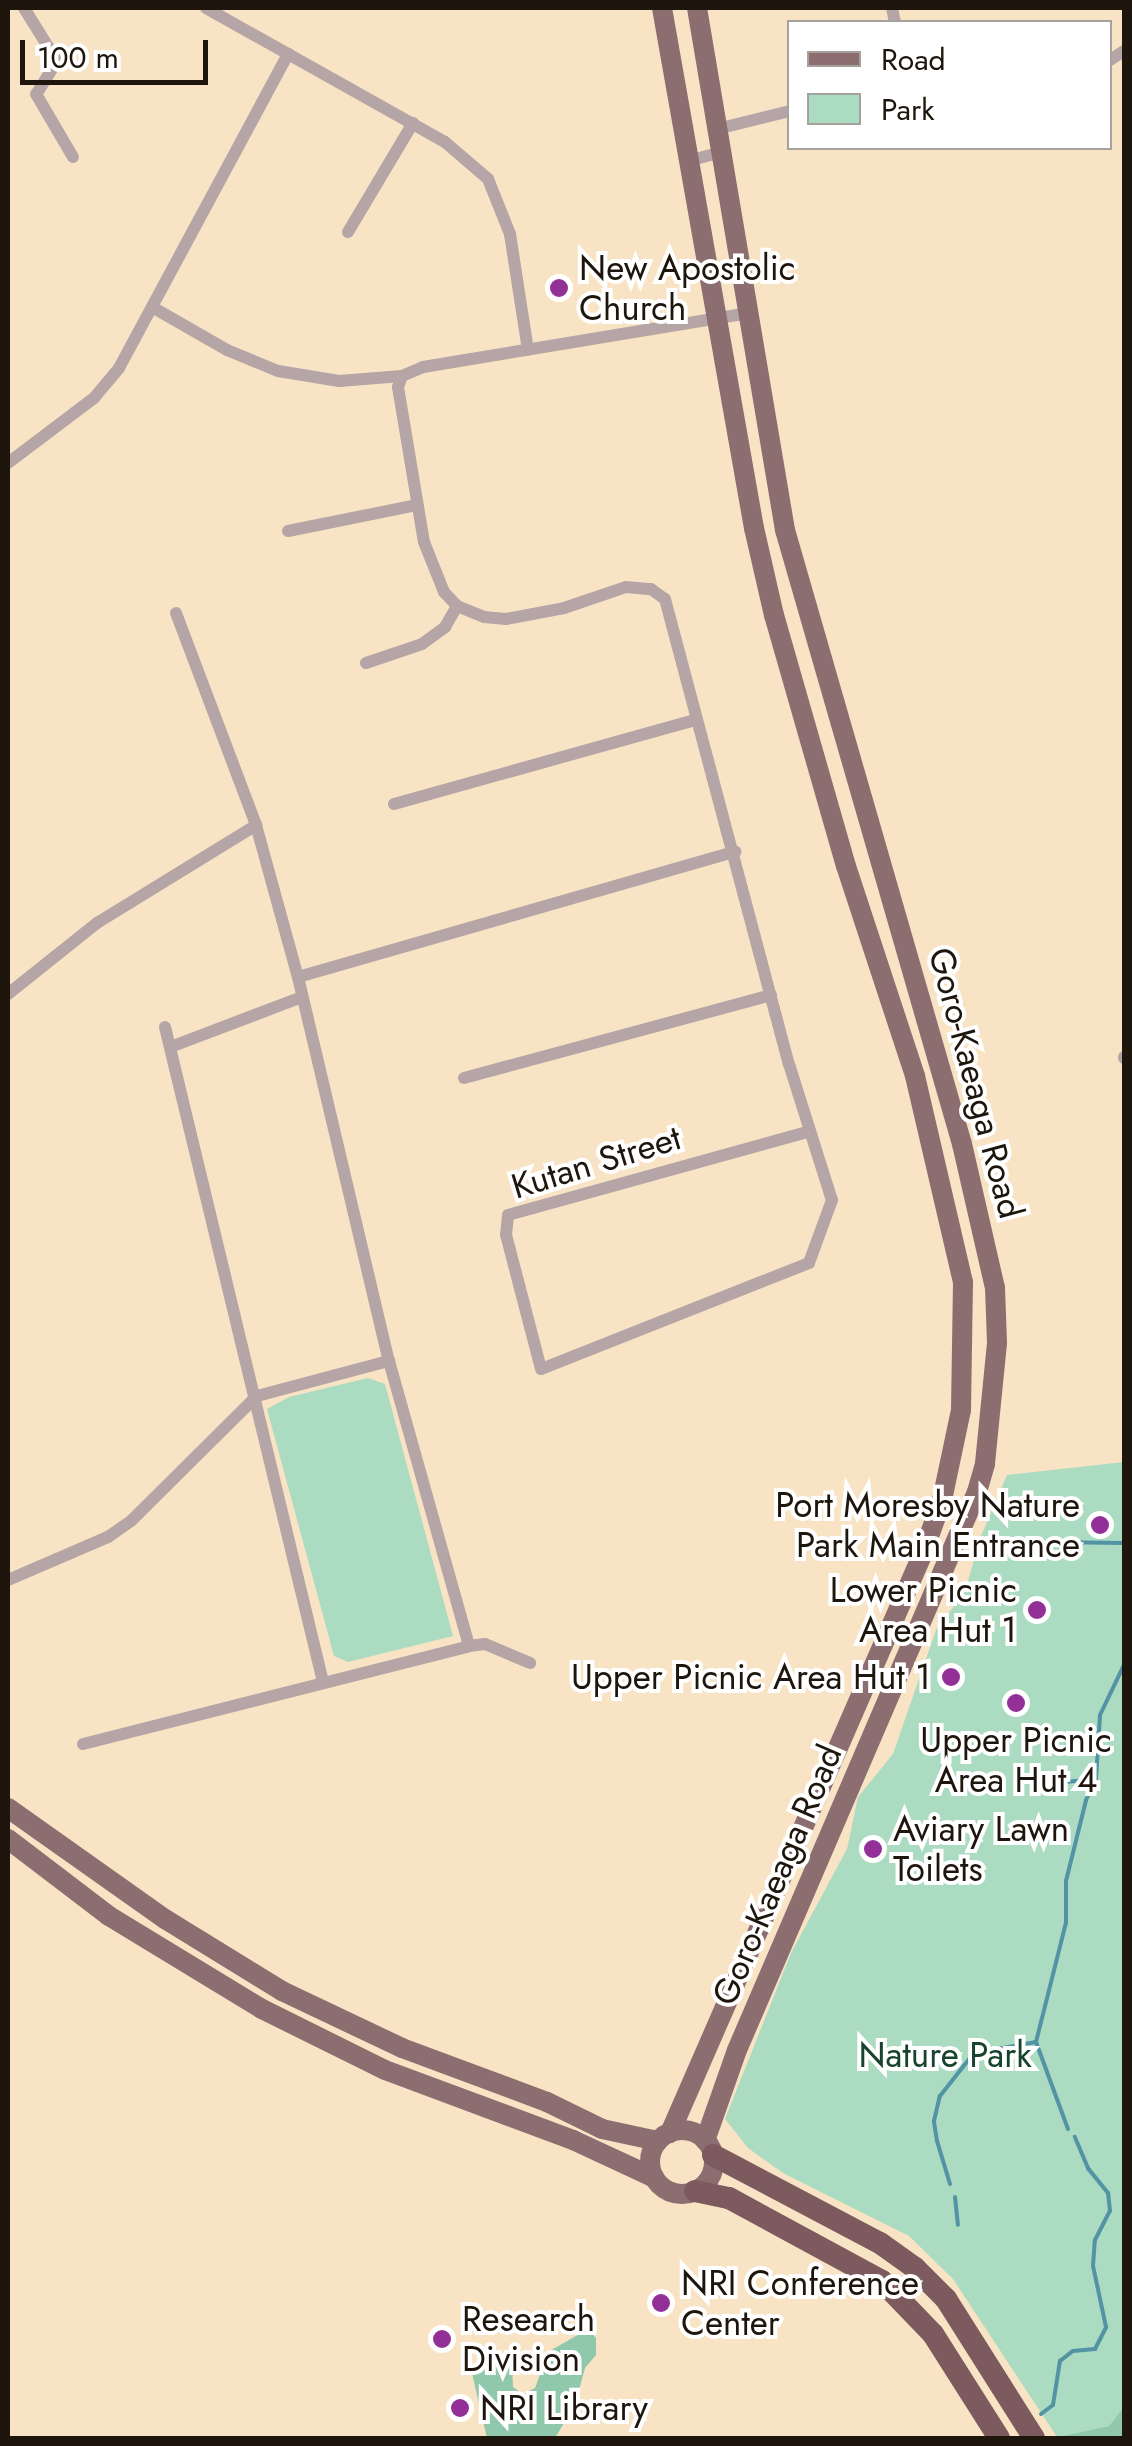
<!DOCTYPE html>
<style>
body{margin:0}
#map{position:relative;width:1132px;height:2446px;overflow:hidden;background:#f9e3c5;font-family:Jost,sans-serif}
div>[style]{position:absolute}
.green>*{inset:0;background:#abdbc1}
.forest>*{inset:0;background:#90c8ab}
.stream>*{height:4px;margin:-2px;padding:0 2px;transform-origin:2px;border-radius:2px;background:#5293a4}
.street>*{height:12px;margin:-6px;padding:0 6px;transform-origin:6px;border-radius:6px;background:#b6a5a6}
.primary>*{height:20px;margin:-10px;padding:0 10px;transform-origin:10px;border-radius:10px;background:#8c6e71}
.primary>.ring{margin:-10px;padding:0;box-sizing:content-box;background:none;border:20px solid #8c6e71;border-radius:50%}
.highway>*{height:22px;margin:-11px;padding:0 11px;transform-origin:11px;border-radius:11px;background:#7c5a5e}
.dots>*{width:28px;height:28px;translate:-50% -50%;box-sizing:border-box;border:5px solid #fff;border-radius:50%}
span{translate:-50% -50%;white-space:nowrap;text-align:center;line-height:1.15;-webkit-text-stroke:8px #fff;paint-order:stroke}
.poi-label{font-size:35px;color:#1e160c}
.left{translate:0 -50%;text-align:left}
.right{translate:-100% -50%;text-align:right}
.street-label{font-size:35px;color:#1e160c}
.park-label{font-size:35px;color:#17432f}
.frame{position:absolute;inset:0;border:10px solid #1e160c;pointer-events:none}
.legend{position:absolute;left:787px;top:20px;width:325px;height:130px;box-sizing:border-box;background:#fff;border:2px solid #a5a29e;margin:0;padding:12px 18px;list-style:none;font-size:30px;color:#1e160c}
.legend li{display:flex;align-items:center;gap:20px;height:50px}
.legend b{width:50px;border:2px solid #a5a29e}
.scale{position:absolute;left:20px;top:40px;width:188px;height:45px;box-sizing:border-box;border:5px solid #1e160c;border-top:0;padding-left:12px;font-size:30px;line-height:35px;white-space:nowrap;color:#1e160c;-webkit-text-stroke:8px #fff;paint-order:stroke}
</style>
<div id="map">
<div class="green">
<div style="clip-path:polygon(368px 1378px,385px 1384px,453px 1636px,348px 1662px,334px 1656px,267px 1409px,289px 1397px)"></div>
<div style="clip-path:polygon(1124px 1462px,1124px 2407px,1109px 2426px,1057px 2437px,953px 2279px,909px 2236px,783px 2173px,748px 2148px,725px 2119px,791px 1953px,847px 1849px,858px 1797px,893px 1754px,936px 1630px,965px 1591px,981px 1536px,1007px 1475px)"></div>
</div>
<div class="forest">
<div style="clip-path:polygon(588px 2329px,596px 2338px,596px 2355px,585px 2368px,575px 2405px,555px 2438px,487px 2438px,471px 2369px,486px 2362px,512px 2365px,513px 2387px,523px 2394px,535px 2388px,548px 2352px)"></div>
<div style="clip-path:polygon(1124px 2407px,1124px 2438px,1057px 2437px,1109px 2426px)"></div>
</div>
<div class="stream">
<div style="left:990px;top:1541px;width:134px;rotate:0.9deg"></div>
<div style="left:1051px;top:1777px;width:16px;rotate:18deg"></div>
<div style="left:1066px;top:1782px;width:30px;rotate:-6deg"></div>
<div style="left:1096px;top:1779px;width:64px;rotate:-86.4deg"></div>
<div style="left:1100px;top:1715px;width:55px;rotate:-64.4deg"></div>
<div style="left:1068px;top:2129px;width:93px;rotate:-110.2deg"></div>
<div style="left:1036px;top:2042px;width:123px;rotate:-75.9deg"></div>
<div style="left:1066px;top:1923px;width:42px;rotate:-90deg"></div>
<div style="left:1066px;top:1881px;width:83px;rotate:-76.1deg"></div>
<div style="left:1086px;top:1800px;width:23px;rotate:-65deg"></div>
<div style="left:950px;top:2184px;width:45px;rotate:-106.8deg"></div>
<div style="left:937px;top:2141px;width:20px;rotate:-99deg"></div>
<div style="left:934px;top:2121px;width:26px;rotate:-77deg"></div>
<div style="left:940px;top:2096px;width:55px;rotate:-51.7deg"></div>
<div style="left:974px;top:2053px;width:63px;rotate:-10.1deg"></div>
<div style="left:955px;top:2197px;width:28px;rotate:84deg"></div>
<div style="left:1041px;top:2414px;width:15px;rotate:-37deg"></div>
<div style="left:1053px;top:2405px;width:45px;rotate:-81deg"></div>
<div style="left:1060px;top:2361px;width:16px;rotate:-38deg"></div>
<div style="left:1073px;top:2351px;width:22px;rotate:-5deg"></div>
<div style="left:1095px;top:2349px;width:25px;rotate:-63deg"></div>
<div style="left:1106px;top:2327px;width:62px;rotate:-102deg"></div>
<div style="left:1093px;top:2266px;width:26px;rotate:-86deg"></div>
<div style="left:1095px;top:2240px;width:33px;rotate:-63deg"></div>
<div style="left:1110px;top:2211px;width:18px;rotate:-96deg"></div>
<div style="left:1108px;top:2193px;width:32px;rotate:-129deg"></div>
<div style="left:1088px;top:2168px;width:34px;rotate:-113deg"></div>
</div>
<div class="street">
<div style="left:24px;top:8px;width:62px;rotate:58.1deg"></div>
<div style="left:57px;top:61px;width:39px;rotate:122deg"></div>
<div style="left:36px;top:94px;width:73px;rotate:59.6deg"></div>
<div style="left:206px;top:8px;width:274px;rotate:29.3deg"></div>
<div style="left:445px;top:142px;width:57px;rotate:40.7deg"></div>
<div style="left:488px;top:179px;width:59px;rotate:68.2deg"></div>
<div style="left:510px;top:234px;width:117px;rotate:81.2deg"></div>
<div style="left:892px;top:8px;width:14px;rotate:78deg"></div>
<div style="left:1110px;top:60px;width:17px;rotate:-33deg"></div>
<div style="left:717px;top:129px;width:75px;rotate:-13.9deg"></div>
<div style="left:688px;top:161px;width:34px;rotate:-15deg"></div>
<div style="left:348px;top:232px;width:127px;rotate:-59.2deg"></div>
<div style="left:152px;top:307px;width:86px;rotate:29.8deg"></div>
<div style="left:227px;top:350px;width:55px;rotate:22.4deg"></div>
<div style="left:278px;top:371px;width:62px;rotate:9.3deg"></div>
<div style="left:339px;top:381px;width:63px;rotate:-4.5deg"></div>
<div style="left:402px;top:376px;width:23px;rotate:-23deg"></div>
<div style="left:423px;top:367px;width:329px;rotate:-9.4deg"></div>
<div style="left:402px;top:376px;width:12px;rotate:110deg"></div>
<div style="left:398px;top:387px;width:157px;rotate:80.5deg"></div>
<div style="left:424px;top:542px;width:54px;rotate:68.2deg"></div>
<div style="left:444px;top:592px;width:19px;rotate:47deg"></div>
<div style="left:457px;top:606px;width:29px;rotate:22deg"></div>
<div style="left:484px;top:617px;width:22px;rotate:5deg"></div>
<div style="left:506px;top:619px;width:59px;rotate:-10.7deg"></div>
<div style="left:564px;top:608px;width:65px;rotate:-18.7deg"></div>
<div style="left:626px;top:587px;width:25px;rotate:5deg"></div>
<div style="left:651px;top:589px;width:17px;rotate:36deg"></div>
<div style="left:665px;top:599px;width:481px;rotate:75.1deg"></div>
<div style="left:789px;top:1064px;width:143px;rotate:72.5deg"></div>
<div style="left:832px;top:1200px;width:67px;rotate:110.1deg"></div>
<div style="left:809px;top:1263px;width:288px;rotate:158.4deg"></div>
<div style="left:541px;top:1369px;width:138px;rotate:-104.6deg"></div>
<div style="left:506px;top:1235px;width:20px;rotate:-84deg"></div>
<div style="left:508px;top:1215px;width:311px;rotate:-15.5deg"></div>
<div style="left:8px;top:463px;width:108px;rotate:-37.1deg"></div>
<div style="left:94px;top:398px;width:39px;rotate:-50deg"></div>
<div style="left:119px;top:368px;width:357px;rotate:-61.7deg"></div>
<div style="left:288px;top:531px;width:132px;rotate:-11.4deg"></div>
<div style="left:176px;top:613px;width:227px;rotate:69.3deg"></div>
<div style="left:256px;top:825px;width:158px;rotate:74.6deg"></div>
<div style="left:298px;top:977px;width:395px;rotate:76.7deg"></div>
<div style="left:389px;top:1361px;width:296px;rotate:74.3deg"></div>
<div style="left:366px;top:663px;width:59px;rotate:-18.7deg"></div>
<div style="left:422px;top:644px;width:29px;rotate:-36deg"></div>
<div style="left:445px;top:627px;width:24px;rotate:-60deg"></div>
<div style="left:394px;top:804px;width:312px;rotate:-15.6deg"></div>
<div style="left:298px;top:977px;width:455px;rotate:-16deg"></div>
<div style="left:8px;top:994px;width:114px;rotate:-38.6deg"></div>
<div style="left:97px;top:923px;width:187px;rotate:-31.6deg"></div>
<div style="left:165px;top:1027px;width:674px;rotate:76.44deg"></div>
<div style="left:173px;top:1046px;width:138px;rotate:-20.8deg"></div>
<div style="left:1124px;top:1057px;width:1px;rotate:90deg"></div>
<div style="left:464px;top:1078px;width:318px;rotate:-15.1deg"></div>
<div style="left:8px;top:1580px;width:109px;rotate:-23.3deg"></div>
<div style="left:108px;top:1537px;width:29px;rotate:-35deg"></div>
<div style="left:132px;top:1520px;width:176px;rotate:-44.8deg"></div>
<div style="left:257px;top:1396px;width:137px;rotate:-14.9deg"></div>
<div style="left:83px;top:1744px;width:398px;rotate:-14.2deg"></div>
<div style="left:469px;top:1646px;width:16px;rotate:-7deg"></div>
<div style="left:485px;top:1644px;width:49px;rotate:22.9deg"></div>
</div>
<div class="primary">
<div style="left:662px;top:8px;width:528px;rotate:79.97deg"></div>
<div style="left:754px;top:528px;width:89px;rotate:77.1deg"></div>
<div style="left:774px;top:615px;width:261px;rotate:74deg"></div>
<div style="left:846px;top:866px;width:221px;rotate:71.8deg"></div>
<div style="left:915px;top:1076px;width:212px;rotate:76.9deg"></div>
<div style="left:963px;top:1282px;width:128px;rotate:90.9deg"></div>
<div style="left:961px;top:1410px;width:92px;rotate:101.9deg"></div>
<div style="left:942px;top:1500px;width:56px;rotate:109.7deg"></div>
<div style="left:923px;top:1553px;width:633px;rotate:113.57deg"></div>
<div style="left:697px;top:8px;width:529px;rotate:80.43deg"></div>
<div style="left:785px;top:530px;width:639px;rotate:73.92deg"></div>
<div style="left:962px;top:1144px;width:148px;rotate:77.1deg"></div>
<div style="left:995px;top:1288px;width:55px;rotate:87.9deg"></div>
<div style="left:997px;top:1343px;width:122px;rotate:95.7deg"></div>
<div style="left:985px;top:1464px;width:29px;rotate:106deg"></div>
<div style="left:977px;top:1492px;width:607px;rotate:113.27deg"></div>
<div style="left:737px;top:2050px;width:96px;rotate:109.4deg"></div>
<div style="left:8px;top:1808px;width:192px;rotate:35.3deg"></div>
<div style="left:165px;top:1919px;width:137px;rotate:31.6deg"></div>
<div style="left:282px;top:1991px;width:133px;rotate:25.4deg"></div>
<div style="left:402px;top:2048px;width:155px;rotate:20.4deg"></div>
<div style="left:547px;top:2102px;width:61px;rotate:26.1deg"></div>
<div style="left:602px;top:2129px;width:57px;rotate:12.1deg"></div>
<div style="left:8px;top:1839px;width:127px;rotate:37.3deg"></div>
<div style="left:109px;top:1916px;width:179px;rotate:31.3deg"></div>
<div style="left:262px;top:2009px;width:137px;rotate:26.4deg"></div>
<div style="left:385px;top:2070px;width:201px;rotate:20.4deg"></div>
<div style="left:573px;top:2140px;width:90px;rotate:24.9deg"></div>
<div class="ring" style="left:650px;top:2130px;width:44px;height:44px"></div>
</div>
<div class="highway">
<div style="left:713px;top:2155px;width:189px;rotate:27.8deg"></div>
<div style="left:880px;top:2243px;width:43px;rotate:35.5deg"></div>
<div style="left:915px;top:2268px;width:44px;rotate:45deg"></div>
<div style="left:946px;top:2299px;width:165px;rotate:57.7deg"></div>
<div style="left:695px;top:2191px;width:35px;rotate:12deg"></div>
<div style="left:729px;top:2198px;width:174px;rotate:28.5deg"></div>
<div style="left:882px;top:2281px;width:74px;rotate:46.1deg"></div>
<div style="left:933px;top:2334px;width:123px;rotate:57.6deg"></div>
</div>
<div class="dots">
<div style="left:559px;top:288px;background:#923097"></div>
<div style="left:1100px;top:1525px;background:#923097"></div>
<div style="left:1037px;top:1610px;background:#923097"></div>
<div style="left:951px;top:1677px;background:#923097"></div>
<div style="left:1016px;top:1703px;background:#923097"></div>
<div style="left:873px;top:1849px;background:#923097"></div>
<div style="left:661px;top:2303px;background:#923097"></div>
<div style="left:442px;top:2339px;background:#923097"></div>
<div style="left:460px;top:2408px;background:#923097"></div>
</div>
<div class="poi-label">
<span class="left" style="left:579px;top:288px">New Apostolic<br>Church</span>
<span class="right" style="left:1080px;top:1525px">Port Moresby Nature<br>Park Main Entrance</span>
<span class="right" style="left:1017px;top:1610px">Lower Picnic<br>Area Hut 1</span>
<span class="right" style="left:931px;top:1677px">Upper Picnic Area Hut 1</span>
<span style="left:1016px;top:1760px">Upper Picnic<br>Area Hut 4</span>
<span class="left" style="left:893px;top:1849px">Aviary Lawn<br>Toilets</span>
<span class="left" style="left:681px;top:2303px">NRI Conference<br>Center</span>
<span class="left" style="left:462px;top:2339px">Research<br>Division</span>
<span class="left" style="left:480px;top:2408px">NRI Library</span>
</div>
<div class="street-label">
<span style="left:976px;top:1083px;rotate:75deg">Goro-Kaeaga Road</span>
<span style="left:596px;top:1162px;rotate:-17deg">Kutan Street</span>
<span style="left:777px;top:1875px;rotate:-67deg">Goro-Kaeaga Road</span>
</div>
<div class="park-label">
<span style="left:945px;top:2055px">Nature Park</span>
</div>
<div class="frame"></div>
<ul class="legend">
<li><b style="height:12px;background:#8c6e71"></b>Road</li>
<li><b style="height:28px;background:#abdbc1"></b>Park</li>
</ul>
<div class="scale">100 m</div>
</div>
